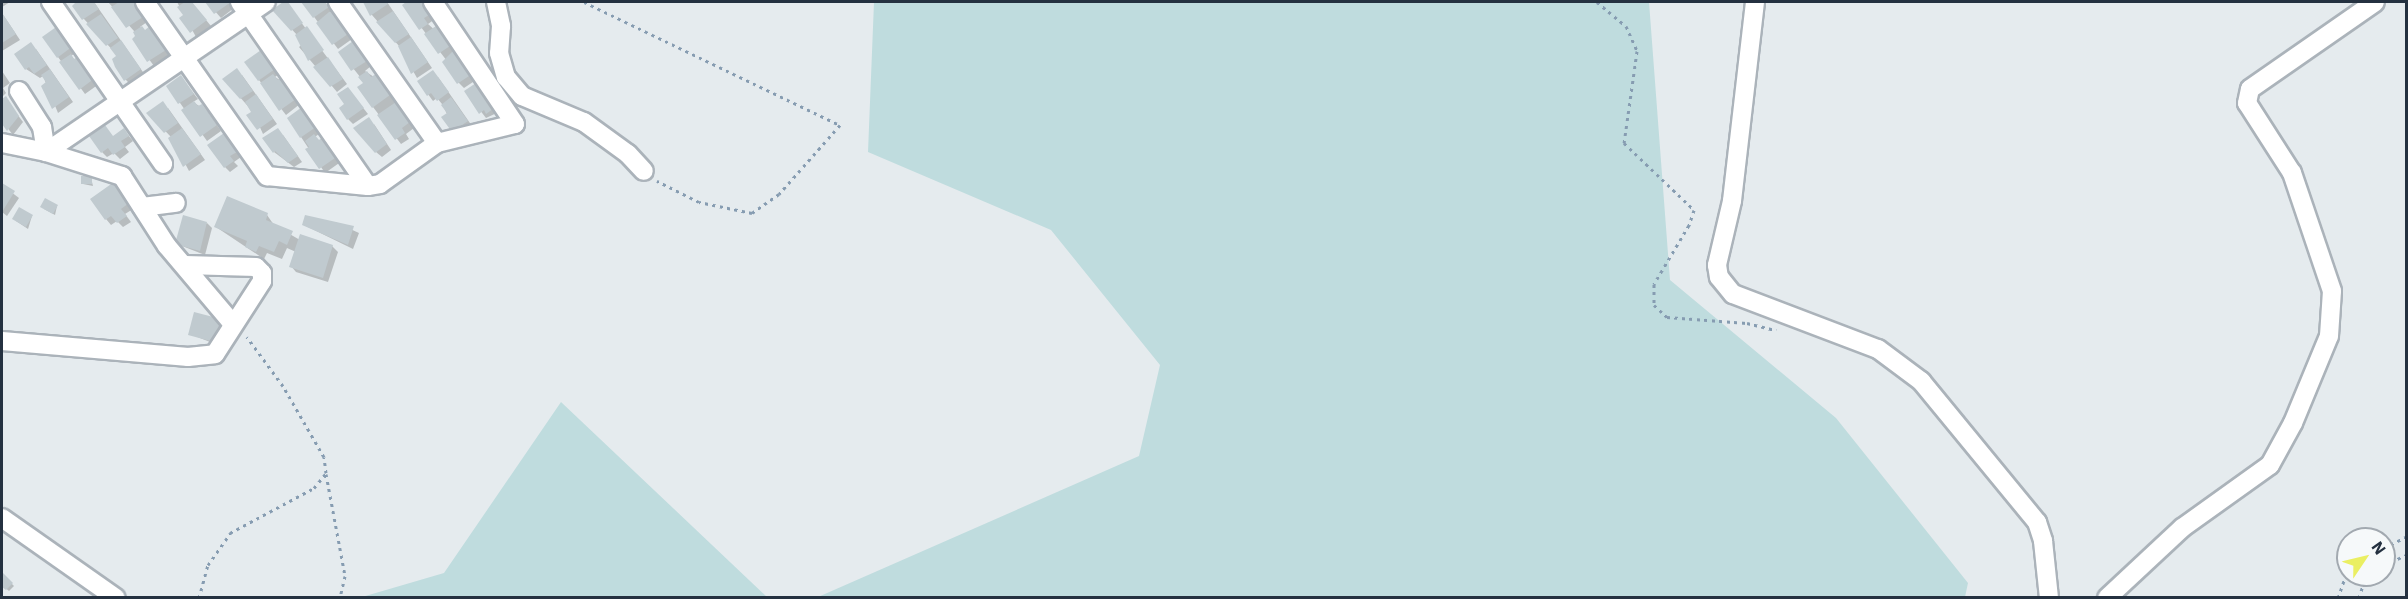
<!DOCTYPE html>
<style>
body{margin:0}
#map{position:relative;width:2408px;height:599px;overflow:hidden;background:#e5ebee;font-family:"IBM Plex Sans",sans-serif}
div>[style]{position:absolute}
.green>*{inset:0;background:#bfdcde}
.shadow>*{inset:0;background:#0003}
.building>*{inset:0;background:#c0cacf}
.path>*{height:3px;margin-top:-1.5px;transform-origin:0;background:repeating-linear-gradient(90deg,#869cb1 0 3px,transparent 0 7.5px)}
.roads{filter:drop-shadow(2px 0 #abb3ba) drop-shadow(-2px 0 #abb3ba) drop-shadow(0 2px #abb3ba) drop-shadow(0 -2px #abb3ba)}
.minor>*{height:18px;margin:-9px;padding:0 9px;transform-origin:9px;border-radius:9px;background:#fff}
span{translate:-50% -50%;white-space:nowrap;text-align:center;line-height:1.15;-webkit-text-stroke:4.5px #f6f9fa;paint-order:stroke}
.frame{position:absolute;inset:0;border:3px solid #243140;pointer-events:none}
.north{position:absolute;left:2336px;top:527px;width:60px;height:60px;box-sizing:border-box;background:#f6f9fa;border:2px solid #a2a9b0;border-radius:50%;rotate:55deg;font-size:16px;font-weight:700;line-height:24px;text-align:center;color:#243140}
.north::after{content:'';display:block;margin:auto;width:21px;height:27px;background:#eaef62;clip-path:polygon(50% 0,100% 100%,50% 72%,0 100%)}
</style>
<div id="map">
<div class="green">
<div style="clip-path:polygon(874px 2px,1649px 2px,1670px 280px,1836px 418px,1968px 583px,1965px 597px,818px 597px,1139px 456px,1160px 365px,1051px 230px,868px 152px)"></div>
<div style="clip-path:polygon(561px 402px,767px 597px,362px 597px,444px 573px)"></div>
</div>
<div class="shadow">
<div style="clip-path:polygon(2px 2px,10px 2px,2px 7px)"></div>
<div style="clip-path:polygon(78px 2px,94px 2px,145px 75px,131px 85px,126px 80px,114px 59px,118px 56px,84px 19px,74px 6px)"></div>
<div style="clip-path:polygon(108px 2px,133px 2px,147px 22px,140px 27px,145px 31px,150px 28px,170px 55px,154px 66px,134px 39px,137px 37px,134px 31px)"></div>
<div style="clip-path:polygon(177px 2px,191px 2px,211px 26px,196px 37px)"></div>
<div style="clip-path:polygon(207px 2px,230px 2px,234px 8px,221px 18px)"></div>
<div style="clip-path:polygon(286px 2px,347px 84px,337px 92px,299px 47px,303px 44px,297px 35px,274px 10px)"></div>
<div style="clip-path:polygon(303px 2px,325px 2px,352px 39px,338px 49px)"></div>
<div style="clip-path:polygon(365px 2px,387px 2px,432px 68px,417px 78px,399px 46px,372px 15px)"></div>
<div style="clip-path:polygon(409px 2px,422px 2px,435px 19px,428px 24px,457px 50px,455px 52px,476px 80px,464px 88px,459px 83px,444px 63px,447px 61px,404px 5px)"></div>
<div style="clip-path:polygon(2px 13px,20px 40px,2px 51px)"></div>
<div style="clip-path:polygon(59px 27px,77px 52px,71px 56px,99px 84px,85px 94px,58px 57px)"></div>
<div style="clip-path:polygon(358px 48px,371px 66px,365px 71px,380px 81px,414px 128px,406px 134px,409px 139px,401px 144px,373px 107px,365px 83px,340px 52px)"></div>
<div style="clip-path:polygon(36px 49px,73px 102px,58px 113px,43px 76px,40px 78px,26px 69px)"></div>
<div style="clip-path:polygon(261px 52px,279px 74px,275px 77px,286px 84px,300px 104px,286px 115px,259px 80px)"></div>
<div style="clip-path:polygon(2px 71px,10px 83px,3px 88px,6px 93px,2px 97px)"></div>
<div style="clip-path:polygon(242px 75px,277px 124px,263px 134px,253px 112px,224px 79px)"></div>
<div style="clip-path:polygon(181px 77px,198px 99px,193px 102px,207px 111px,221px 131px,207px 141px,168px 86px)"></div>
<div style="clip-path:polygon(438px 77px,472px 126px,458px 136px,442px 104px,437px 98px,433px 101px,419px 82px)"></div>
<div style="clip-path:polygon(348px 89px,368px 114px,353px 124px,348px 119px)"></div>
<div style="clip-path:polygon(466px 92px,501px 111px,486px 118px)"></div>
<div style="clip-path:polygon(5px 98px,23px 122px,13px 135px,2px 121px,2px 101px)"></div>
<div style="clip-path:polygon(168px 108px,205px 160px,189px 171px,171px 137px,148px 113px)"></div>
<div style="clip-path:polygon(302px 109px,320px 133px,315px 137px,342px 161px,325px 173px,289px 119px)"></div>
<div style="clip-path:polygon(374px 124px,391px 150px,382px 157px,376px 152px)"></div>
<div style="clip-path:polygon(124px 130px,133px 141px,125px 147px,129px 152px,120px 159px,114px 153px,107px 157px,102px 152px)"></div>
<div style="clip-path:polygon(283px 135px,302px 162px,294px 167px,274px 152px)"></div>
<div style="clip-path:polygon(229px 140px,241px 157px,234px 162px,238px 166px,230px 172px,225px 167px)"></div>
<div style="clip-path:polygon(91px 178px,93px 186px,83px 184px)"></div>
<div style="clip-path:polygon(114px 184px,133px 209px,125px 214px,131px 222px,123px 227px,117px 221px,111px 225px,106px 219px)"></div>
<div style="clip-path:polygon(2px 185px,19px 198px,7px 216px,2px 212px)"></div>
<div style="clip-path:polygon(57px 206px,55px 215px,44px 209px)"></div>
<div style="clip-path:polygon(267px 215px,274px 225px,300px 240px,332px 246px,338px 252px,328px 282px,296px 272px,291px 266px,296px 252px,287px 248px,282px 259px,267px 253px,264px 259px,216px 227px)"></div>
<div style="clip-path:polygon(32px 216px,28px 229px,16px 221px)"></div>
<div style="clip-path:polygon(335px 222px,359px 233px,353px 249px,304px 225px,334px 226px)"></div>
<div style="clip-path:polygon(207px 223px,212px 228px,205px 255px,177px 244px)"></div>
<div style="clip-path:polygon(220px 320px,225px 325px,220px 346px,190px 334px)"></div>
<div style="clip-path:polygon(2px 574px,14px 586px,9px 591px,2px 585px)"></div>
</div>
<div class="building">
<div style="clip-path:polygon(76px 2px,94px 2px,99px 9px,82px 20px,72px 6px)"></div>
<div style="clip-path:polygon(119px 2px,133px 2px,143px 17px,126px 28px,111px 7px)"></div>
<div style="clip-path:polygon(185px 2px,192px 2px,207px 20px,190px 33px,179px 18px,183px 15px,177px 7px)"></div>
<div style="clip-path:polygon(205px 2px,231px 2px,214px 14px)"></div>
<div style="clip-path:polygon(283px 2px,288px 2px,303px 23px,291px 31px,272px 10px)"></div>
<div style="clip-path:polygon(301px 2px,325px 2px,329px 7px,313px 18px)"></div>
<div style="clip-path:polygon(363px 2px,387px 2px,388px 4px,370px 16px)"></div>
<div style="clip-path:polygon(406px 2px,422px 2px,431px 14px,424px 18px,428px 24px,419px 30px,402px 5px)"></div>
<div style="clip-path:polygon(393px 11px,409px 34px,395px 43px,376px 22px)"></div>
<div style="clip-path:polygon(329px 12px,333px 12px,348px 34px,332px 45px,316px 23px)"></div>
<div style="clip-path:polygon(2px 13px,16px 34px,2px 43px)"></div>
<div style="clip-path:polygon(101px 14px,118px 38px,106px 46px,86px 24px)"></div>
<div style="clip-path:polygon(439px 24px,453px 44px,438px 54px,424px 34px)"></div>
<div style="clip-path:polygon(59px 25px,73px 46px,57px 58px,42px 37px)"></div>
<div style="clip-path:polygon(142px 26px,145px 30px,150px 26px,166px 50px,147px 62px,132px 39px,135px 36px,133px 32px)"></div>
<div style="clip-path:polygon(307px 26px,324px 50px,308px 61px,295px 35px)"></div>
<div style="clip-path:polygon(411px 37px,428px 62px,411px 74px,398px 46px)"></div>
<div style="clip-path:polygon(121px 40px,141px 69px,124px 81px,115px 67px,112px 59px,116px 56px,110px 48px)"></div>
<div style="clip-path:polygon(353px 41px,367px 61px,351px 71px,338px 52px)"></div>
<div style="clip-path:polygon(31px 42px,47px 65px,34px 74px,29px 67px,25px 70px,14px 54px)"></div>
<div style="clip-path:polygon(261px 50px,275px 69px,258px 81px,244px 62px)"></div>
<div style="clip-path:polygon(453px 51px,472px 74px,457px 84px,442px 62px)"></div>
<div style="clip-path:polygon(71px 54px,74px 59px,79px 56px,95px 78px,79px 90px,59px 62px)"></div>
<div style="clip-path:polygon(328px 57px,343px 79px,330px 87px,313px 67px)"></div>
<div style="clip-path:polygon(237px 68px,253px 91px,240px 99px,222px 79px)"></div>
<div style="clip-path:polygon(50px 69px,69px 97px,52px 109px,41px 86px,46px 82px,41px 75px)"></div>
<div style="clip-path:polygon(433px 70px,449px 92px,437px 101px,431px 93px,427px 96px,417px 81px)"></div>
<div style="clip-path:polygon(367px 71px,371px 77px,376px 74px,390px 95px,372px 108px,357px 87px,363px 83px,358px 77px)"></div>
<div style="clip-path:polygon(273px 74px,278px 80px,281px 77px,296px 99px,279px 111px,260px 83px)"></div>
<div style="clip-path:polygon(181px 75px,194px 94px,178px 104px,166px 86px)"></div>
<div style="clip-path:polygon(479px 81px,497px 106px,486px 114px,484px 110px,479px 114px,464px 91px)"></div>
<div style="clip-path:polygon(348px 87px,364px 108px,347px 120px,339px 108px,344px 104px,337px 94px)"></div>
<div style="clip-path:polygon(256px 94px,273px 119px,257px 130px,246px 115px,251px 112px,245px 102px)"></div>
<div style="clip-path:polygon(6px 96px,19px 116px,7px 131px,2px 124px,2px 99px)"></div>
<div style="clip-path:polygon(451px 97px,468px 121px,452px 132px,441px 117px,447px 113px,441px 105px)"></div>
<div style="clip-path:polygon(163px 101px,178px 123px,164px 133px,146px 113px)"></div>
<div style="clip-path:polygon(194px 101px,198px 106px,202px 104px,217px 125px,200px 137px,181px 110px)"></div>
<div style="clip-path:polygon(396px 102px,410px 122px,402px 128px,405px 133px,395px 140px,377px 115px)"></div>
<div style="clip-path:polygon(302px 107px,316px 127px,300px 138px,287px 118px)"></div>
<div style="clip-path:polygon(369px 117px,387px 144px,375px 153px,353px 128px)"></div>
<div style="clip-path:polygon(105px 125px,113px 136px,124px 128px,129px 136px,121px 141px,125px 147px,113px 155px,108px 148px,101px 153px,89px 136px)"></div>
<div style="clip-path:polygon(182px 128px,201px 154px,183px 167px,168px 138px)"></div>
<div style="clip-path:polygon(278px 128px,298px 156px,288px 163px,275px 151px,273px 153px,262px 138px)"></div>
<div style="clip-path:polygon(224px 133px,237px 152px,230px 156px,234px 161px,224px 168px,207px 145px)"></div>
<div style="clip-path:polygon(314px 134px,319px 140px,324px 136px,338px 156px,319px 169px,305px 149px,309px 147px,305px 141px)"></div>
<div style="clip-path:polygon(81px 176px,92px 176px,92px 184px,81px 184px)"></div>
<div style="clip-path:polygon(114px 182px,129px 203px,121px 209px,127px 216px,117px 223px,111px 216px,105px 220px,90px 199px)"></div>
<div style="clip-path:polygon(2px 183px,15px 191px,2px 212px)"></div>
<div style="clip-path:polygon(227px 196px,268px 213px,266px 220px,293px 231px,287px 245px,279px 241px,274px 252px,259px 246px,256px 252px,245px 247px,247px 241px,214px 227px)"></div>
<div style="clip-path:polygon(45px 198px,58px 205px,53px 214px,40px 207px)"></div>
<div style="clip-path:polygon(19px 207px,33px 215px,26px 227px,12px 219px)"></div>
<div style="clip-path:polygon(183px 215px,207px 222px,200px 251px,175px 244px)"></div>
<div style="clip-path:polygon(305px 215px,354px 226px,348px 245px,302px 225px)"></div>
<div style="clip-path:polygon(300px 234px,333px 245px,323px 278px,289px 267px)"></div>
<div style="clip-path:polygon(194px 312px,221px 319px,214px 342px,188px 335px)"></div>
<div style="clip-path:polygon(2px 572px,13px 583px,6px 590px,2px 587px)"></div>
</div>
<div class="path">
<div style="left:584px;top:2px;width:284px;rotate:25.7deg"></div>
<div style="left:840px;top:125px;width:92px;rotate:131.5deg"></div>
<div style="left:779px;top:194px;width:33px;rotate:145deg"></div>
<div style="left:752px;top:213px;width:54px;rotate:-168.3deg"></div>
<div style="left:699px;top:202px;width:47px;rotate:-153.4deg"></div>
<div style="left:1597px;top:2px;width:38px;rotate:40deg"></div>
<div style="left:1626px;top:26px;width:27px;rotate:66deg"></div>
<div style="left:1637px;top:51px;width:93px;rotate:98deg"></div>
<div style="left:1624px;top:143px;width:97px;rotate:43.7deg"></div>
<div style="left:1694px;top:210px;width:16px;rotate:108deg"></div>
<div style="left:1689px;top:225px;width:69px;rotate:120.7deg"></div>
<div style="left:1654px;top:284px;width:21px;rotate:90deg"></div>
<div style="left:1654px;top:305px;width:18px;rotate:43deg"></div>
<div style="left:1667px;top:317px;width:80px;rotate:4.3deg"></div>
<div style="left:1747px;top:323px;width:30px;rotate:14deg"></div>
<div style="left:326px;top:474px;width:104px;rotate:79.4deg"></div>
<div style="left:345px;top:576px;width:23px;rotate:103deg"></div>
<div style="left:2384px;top:548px;width:25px;rotate:-27deg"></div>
<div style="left:2384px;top:565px;width:24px;rotate:-24deg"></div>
<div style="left:199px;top:598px;width:34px;rotate:-75deg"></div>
<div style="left:208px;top:565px;width:39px;rotate:-55deg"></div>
<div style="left:230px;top:533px;width:95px;rotate:-28.2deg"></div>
<div style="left:314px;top:488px;width:19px;rotate:-51deg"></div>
<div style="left:326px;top:473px;width:16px;rotate:-97deg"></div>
<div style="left:324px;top:457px;width:82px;rotate:-120deg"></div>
<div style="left:283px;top:386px;width:61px;rotate:-126.3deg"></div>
<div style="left:2338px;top:598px;width:31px;rotate:-71deg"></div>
<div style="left:2359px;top:598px;width:24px;rotate:-73deg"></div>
</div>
<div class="roads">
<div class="minor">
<div style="left:51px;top:2px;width:197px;rotate:55.3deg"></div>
<div style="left:145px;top:2px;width:213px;rotate:55deg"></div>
<div style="left:267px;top:176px;width:101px;rotate:5.7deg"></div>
<div style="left:368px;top:186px;width:12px;rotate:-9deg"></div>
<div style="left:380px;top:184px;width:70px;rotate:-35.7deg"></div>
<div style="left:437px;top:143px;width:80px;rotate:-13.7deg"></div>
<div style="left:515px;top:124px;width:147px;rotate:-123.9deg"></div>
<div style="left:240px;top:2px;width:224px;rotate:55.2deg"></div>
<div style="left:338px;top:2px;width:172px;rotate:54.9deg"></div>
<div style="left:496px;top:2px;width:25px;rotate:78deg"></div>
<div style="left:501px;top:26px;width:27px;rotate:94deg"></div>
<div style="left:499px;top:53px;width:25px;rotate:74deg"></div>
<div style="left:506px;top:77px;width:25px;rotate:50deg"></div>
<div style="left:522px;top:96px;width:67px;rotate:22.8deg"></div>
<div style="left:584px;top:122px;width:54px;rotate:36deg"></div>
<div style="left:628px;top:154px;width:23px;rotate:47deg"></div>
<div style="left:1755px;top:2px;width:200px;rotate:96.6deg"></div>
<div style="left:1732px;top:201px;width:66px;rotate:103.2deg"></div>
<div style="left:1717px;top:265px;width:12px;rotate:81deg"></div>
<div style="left:1719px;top:277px;width:22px;rotate:51deg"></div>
<div style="left:1733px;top:294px;width:155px;rotate:20.8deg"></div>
<div style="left:1878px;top:349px;width:54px;rotate:36.7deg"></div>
<div style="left:1921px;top:381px;width:183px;rotate:50.6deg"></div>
<div style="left:2037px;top:522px;width:20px;rotate:72deg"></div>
<div style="left:2043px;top:541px;width:57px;rotate:84deg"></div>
<div style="left:19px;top:91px;width:43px;rotate:57.4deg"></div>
<div style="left:42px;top:127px;width:25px;rotate:81deg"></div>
<div style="left:46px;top:152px;width:80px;rotate:17.5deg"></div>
<div style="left:122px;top:176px;width:83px;rotate:57.3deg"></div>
<div style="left:167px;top:246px;width:102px;rotate:49.8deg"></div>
<div style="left:2px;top:143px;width:45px;rotate:11.6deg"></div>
<div style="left:46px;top:152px;width:266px;rotate:-34.3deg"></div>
<div style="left:142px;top:207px;width:34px;rotate:-7deg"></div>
<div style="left:2px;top:341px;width:187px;rotate:4.9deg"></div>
<div style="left:188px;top:357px;width:27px;rotate:-6deg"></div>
<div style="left:215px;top:354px;width:87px;rotate:-57.2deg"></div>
<div style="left:262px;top:281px;width:8px;rotate:-90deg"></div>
<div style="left:262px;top:273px;width:8px;rotate:-135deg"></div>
<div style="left:256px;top:267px;width:71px;rotate:-178.4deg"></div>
<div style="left:2px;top:518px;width:139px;rotate:35.1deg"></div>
<div style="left:2107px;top:598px;width:103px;rotate:-43deg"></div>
<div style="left:2182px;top:528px;width:108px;rotate:-35.6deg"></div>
<div style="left:2270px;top:465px;width:48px;rotate:-61.3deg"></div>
<div style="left:2293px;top:423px;width:94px;rotate:-67.5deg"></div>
<div style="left:2329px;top:336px;width:45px;rotate:-86.2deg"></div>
<div style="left:2332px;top:291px;width:125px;rotate:-108.7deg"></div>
<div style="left:2292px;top:173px;width:83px;rotate:-122.7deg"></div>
<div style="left:2247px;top:103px;width:14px;rotate:-78deg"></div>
<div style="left:2250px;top:89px;width:152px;rotate:-34.8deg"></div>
</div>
</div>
<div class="frame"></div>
<div class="north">N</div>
</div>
